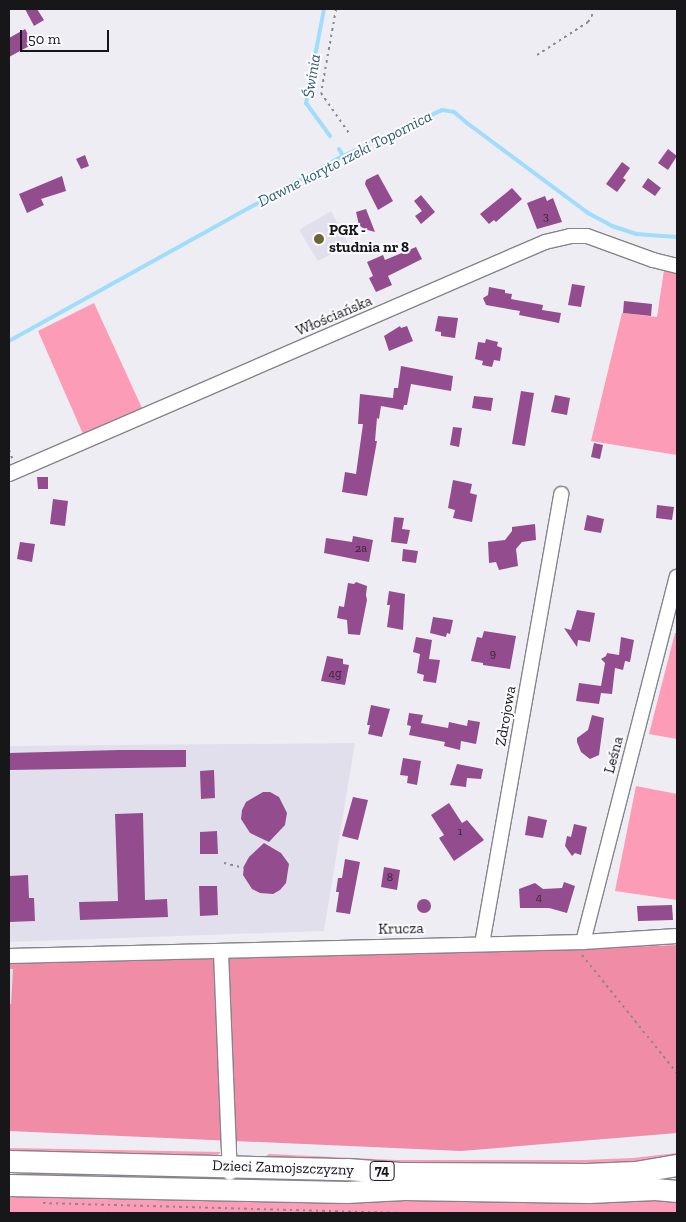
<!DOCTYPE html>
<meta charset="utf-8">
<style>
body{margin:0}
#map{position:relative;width:686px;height:1222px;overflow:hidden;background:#efedf4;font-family:"Zilla Slab",serif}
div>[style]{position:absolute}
.built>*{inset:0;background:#e2dfed}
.green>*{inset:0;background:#fd9cb6}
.forest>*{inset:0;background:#f18ca7}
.stream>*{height:4px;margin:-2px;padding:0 2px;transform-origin:2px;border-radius:2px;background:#9fddfb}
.building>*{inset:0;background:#934d8e}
.round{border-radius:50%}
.path>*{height:2px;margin-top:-1px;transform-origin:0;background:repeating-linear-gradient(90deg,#89888d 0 2.5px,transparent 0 6.5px)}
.roads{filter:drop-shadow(1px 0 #86848b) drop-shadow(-1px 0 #86848b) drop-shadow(0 1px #86848b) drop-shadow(0 -1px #86848b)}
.street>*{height:14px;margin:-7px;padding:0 7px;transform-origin:7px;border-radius:7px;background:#fff}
.primary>*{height:21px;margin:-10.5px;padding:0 10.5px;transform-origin:10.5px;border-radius:10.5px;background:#fff}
.dots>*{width:14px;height:14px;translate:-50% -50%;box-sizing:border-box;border:2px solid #fcfbff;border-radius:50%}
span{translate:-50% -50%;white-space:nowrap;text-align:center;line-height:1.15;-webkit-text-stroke:4px #fcfbff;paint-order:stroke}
.number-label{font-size:12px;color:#362436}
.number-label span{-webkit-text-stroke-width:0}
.shield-label span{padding:1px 4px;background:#fcfbff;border:1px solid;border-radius:4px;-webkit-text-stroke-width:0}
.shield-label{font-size:14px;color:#171719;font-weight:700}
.poi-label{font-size:15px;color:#171719;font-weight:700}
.left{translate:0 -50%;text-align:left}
.street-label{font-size:15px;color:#171719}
.water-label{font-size:16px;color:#2d5c72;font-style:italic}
.frame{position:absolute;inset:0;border:10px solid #171719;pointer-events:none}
.scale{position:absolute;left:20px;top:30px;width:89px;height:22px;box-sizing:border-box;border:2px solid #171719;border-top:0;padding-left:6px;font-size:15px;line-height:18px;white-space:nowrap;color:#171719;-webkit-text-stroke:4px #fcfbff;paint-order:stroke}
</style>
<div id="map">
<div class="built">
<div style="clip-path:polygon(331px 211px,349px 245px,318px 261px,299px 230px)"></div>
<div style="clip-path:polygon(355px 743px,324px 931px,9px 942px,9px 746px)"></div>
<div style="clip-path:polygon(9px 969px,13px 969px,11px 1004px,9px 1004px)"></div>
</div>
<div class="green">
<div style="clip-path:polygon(664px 270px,677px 271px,677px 455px,591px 441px,622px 313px,657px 317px)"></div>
<div style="clip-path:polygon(94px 303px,142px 408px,83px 434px,38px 331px)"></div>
<div style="clip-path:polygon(675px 633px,677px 633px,677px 739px,649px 734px)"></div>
<div style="clip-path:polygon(636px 786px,677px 794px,677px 900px,615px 891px)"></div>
<div style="clip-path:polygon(9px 1148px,221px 1152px,217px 1156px,9px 1154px)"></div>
<div style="clip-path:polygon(677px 1153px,677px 1156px,653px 1161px,542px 1168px,266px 1160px,266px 1156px,269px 1154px,397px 1160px,584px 1160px,633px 1158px)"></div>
<div style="clip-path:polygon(94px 1170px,215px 1175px,213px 1177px,111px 1174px,53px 1179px,9px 1178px,9px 1174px,33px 1174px)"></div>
<div style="clip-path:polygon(9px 1192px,677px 1199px,677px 1213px,9px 1213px)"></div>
</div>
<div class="forest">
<div style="clip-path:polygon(677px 945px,677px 1133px,461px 1151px,9px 1131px,9px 1004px,11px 1004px,13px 969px,9px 969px,9px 960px,577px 949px)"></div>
</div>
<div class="stream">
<div style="left:324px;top:9px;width:96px;rotate:100.8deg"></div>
<div style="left:306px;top:103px;width:41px;rotate:54deg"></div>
<div style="left:339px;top:149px;width:8px;rotate:60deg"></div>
<div style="left:9px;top:341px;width:382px;rotate:-29deg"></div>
<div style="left:343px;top:156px;width:109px;rotate:-24.9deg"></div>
<div style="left:442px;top:110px;width:12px;rotate:9deg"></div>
<div style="left:454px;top:112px;width:17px;rotate:40deg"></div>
<div style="left:467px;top:123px;width:151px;rotate:36.6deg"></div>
<div style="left:588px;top:213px;width:27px;rotate:28deg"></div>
<div style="left:612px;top:226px;width:25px;rotate:18deg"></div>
<div style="left:636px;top:234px;width:41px;rotate:4.2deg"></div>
</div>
<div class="building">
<div style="clip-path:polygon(25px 9px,37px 9px,44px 20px,34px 26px)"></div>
<div style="clip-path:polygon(25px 29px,33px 44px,9px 57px,9px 38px)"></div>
<div style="clip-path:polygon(668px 149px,677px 156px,668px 170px,658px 163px)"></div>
<div style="clip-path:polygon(85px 155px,89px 166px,81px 169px,76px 159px)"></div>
<div style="clip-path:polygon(622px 162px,630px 168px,623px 178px,626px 180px,617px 192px,606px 184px)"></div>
<div style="clip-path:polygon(378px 174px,393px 201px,378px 210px,365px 184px,366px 180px)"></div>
<div style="clip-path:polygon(62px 176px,66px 191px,41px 199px,44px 205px,27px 213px,19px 194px)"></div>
<div style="clip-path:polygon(648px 178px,661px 188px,655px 196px,642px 187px)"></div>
<div style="clip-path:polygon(512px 188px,522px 199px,496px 222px,494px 220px,489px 224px,480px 214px)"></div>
<div style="clip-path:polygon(421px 195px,435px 212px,421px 224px,415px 216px,422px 211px,414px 201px)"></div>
<div style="clip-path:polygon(545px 196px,547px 201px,553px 198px,562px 222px,537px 229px,527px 203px)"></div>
<div style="clip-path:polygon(366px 209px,375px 232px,364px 229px,359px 225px,356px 212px)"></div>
<div style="clip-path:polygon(416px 247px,422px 259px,388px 276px,392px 285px,376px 292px,369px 278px,373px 276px,367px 262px,383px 255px,385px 260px)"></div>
<div style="clip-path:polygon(572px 284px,585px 286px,581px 307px,568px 305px)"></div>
<div style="clip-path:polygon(489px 287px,505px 290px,505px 293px,512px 294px,511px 299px,543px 305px,542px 310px,561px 313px,559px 323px,519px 315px,520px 311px,486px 305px,483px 298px,488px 295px)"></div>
<div style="clip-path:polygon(624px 301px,652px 304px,651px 316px,623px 313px)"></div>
<div style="clip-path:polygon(438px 316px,458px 318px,455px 338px,441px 336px,441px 332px,435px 331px)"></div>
<div style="clip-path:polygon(400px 326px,401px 328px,407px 326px,413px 341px,389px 351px,384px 336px)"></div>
<div style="clip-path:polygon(486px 339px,498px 342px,497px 346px,502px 348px,500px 361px,494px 360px,492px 367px,482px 365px,483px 361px,475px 359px,478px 342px,485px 343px)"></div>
<div style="clip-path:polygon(401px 366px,453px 376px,451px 391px,411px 384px,407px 405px,404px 405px,403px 410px,381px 406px,379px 419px,377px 418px,375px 441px,377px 441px,367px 496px,342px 492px,345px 472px,356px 474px,363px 424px,358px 424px,360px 394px,393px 398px,394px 388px,398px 388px)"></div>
<div style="clip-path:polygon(521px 391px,534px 393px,525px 446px,512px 444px)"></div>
<div style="clip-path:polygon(555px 395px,570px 398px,567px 415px,551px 412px)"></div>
<div style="clip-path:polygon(474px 396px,493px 398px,491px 411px,472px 408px)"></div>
<div style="clip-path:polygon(453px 427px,462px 428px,459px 447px,450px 445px)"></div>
<div style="clip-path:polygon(594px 443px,603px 445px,600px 459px,591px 457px)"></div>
<div style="clip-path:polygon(37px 477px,48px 477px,48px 489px,38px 489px)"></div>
<div style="clip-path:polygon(453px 480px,472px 484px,470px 493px,477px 495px,472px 522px,453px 518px,455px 510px,448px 508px)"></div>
<div style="clip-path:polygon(53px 499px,68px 501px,65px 526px,50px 524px)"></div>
<div style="clip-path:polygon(657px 505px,674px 507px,672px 520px,656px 518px)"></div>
<div style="clip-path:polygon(587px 515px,604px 519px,601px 533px,584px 530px)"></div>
<div style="clip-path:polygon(394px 517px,404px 518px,402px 529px,410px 530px,407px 544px,391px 542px)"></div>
<div style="clip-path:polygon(535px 524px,536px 540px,522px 542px,516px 549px,518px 566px,499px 570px,496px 562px,489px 563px,488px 542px,505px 540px,512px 531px,512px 527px)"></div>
<div style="clip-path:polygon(353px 536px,373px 540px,369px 562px,324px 553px,326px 538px,352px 542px)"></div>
<div style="clip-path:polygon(20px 542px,35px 544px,32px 562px,17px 559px)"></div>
<div style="clip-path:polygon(403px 549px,418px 551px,416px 563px,402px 561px)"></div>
<div style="clip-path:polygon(356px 582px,367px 586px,366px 595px,367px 600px,360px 635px,348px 634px,347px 620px,337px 618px,339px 606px,344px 607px,348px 583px,354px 584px)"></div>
<div style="clip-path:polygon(389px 591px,405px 594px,403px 630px,387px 627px,390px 605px,387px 605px)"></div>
<div style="clip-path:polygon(577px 610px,595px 613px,590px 642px,578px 640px,577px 647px,564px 628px,571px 630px)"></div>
<div style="clip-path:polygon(433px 617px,453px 620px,450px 634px,447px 633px,446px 637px,430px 633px)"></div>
<div style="clip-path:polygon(484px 631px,516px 636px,510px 669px,483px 665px,483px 663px,471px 661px,477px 637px,482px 638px)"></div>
<div style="clip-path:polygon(416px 637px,432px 640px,429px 659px,440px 660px,436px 683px,423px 681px,424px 675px,417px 673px,420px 654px,413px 652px)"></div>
<div style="clip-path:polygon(621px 637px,634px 640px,630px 662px,625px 661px,623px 670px,615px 668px,612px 694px,601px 693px,599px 704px,576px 701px,579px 683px,601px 686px,605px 663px,601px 659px,606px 656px,607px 653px,619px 655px)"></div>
<div style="clip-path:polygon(327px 656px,343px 659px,343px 664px,349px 665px,345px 685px,321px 681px)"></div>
<div style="clip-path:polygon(371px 705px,390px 709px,382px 737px,368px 734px,370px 725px,367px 725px)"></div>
<div style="clip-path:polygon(409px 713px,423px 715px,421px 723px,448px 728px,449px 722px,467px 726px,468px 720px,480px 722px,476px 744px,461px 741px,460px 750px,444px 746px,445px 742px,409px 735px,411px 726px,407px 725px)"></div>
<div style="clip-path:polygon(592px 715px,604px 718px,599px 755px,590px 759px,581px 752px,577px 742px,577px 738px,588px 730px)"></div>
<div style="clip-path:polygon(119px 750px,186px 750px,186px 767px,9px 770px,9px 753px)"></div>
<div style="clip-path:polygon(403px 758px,421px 761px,417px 785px,407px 783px,408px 776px,400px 775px)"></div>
<div style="clip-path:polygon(457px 764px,483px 769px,481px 779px,467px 778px,466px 787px,450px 785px)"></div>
<div style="clip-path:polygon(214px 770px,215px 798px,201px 799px,200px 771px)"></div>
<div style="clip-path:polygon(263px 792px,270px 792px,279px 797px,287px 813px,285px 825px,269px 842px,250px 833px,241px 819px,242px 810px,246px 802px)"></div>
<div style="clip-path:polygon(353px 797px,368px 800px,358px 840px,342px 836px)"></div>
<div style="clip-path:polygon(449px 803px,462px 823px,467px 820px,484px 840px,454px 861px,439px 838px,444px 835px,431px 815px)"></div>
<div style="clip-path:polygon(143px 813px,145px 900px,167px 899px,168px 917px,80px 920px,79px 902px,118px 901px,115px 814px)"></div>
<div style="clip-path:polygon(528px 816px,547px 820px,543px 838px,525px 835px)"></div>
<div style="clip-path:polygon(574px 824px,587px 827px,581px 855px,575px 853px,572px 856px,565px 846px,567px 836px,571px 837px)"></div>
<div style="clip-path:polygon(217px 831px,218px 854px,200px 854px,200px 832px)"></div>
<div style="clip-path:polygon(264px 843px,281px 853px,289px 864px,286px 883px,280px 890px,273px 894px,260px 893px,252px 889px,243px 875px,244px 866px,249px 857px)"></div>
<div style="clip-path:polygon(345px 859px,360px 862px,350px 914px,336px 912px,339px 892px,336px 892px,338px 878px,342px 878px)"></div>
<div style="clip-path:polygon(384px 867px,400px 870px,397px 890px,381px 887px)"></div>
<div style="clip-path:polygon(28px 875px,29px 898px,34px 898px,35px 921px,9px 922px,9px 876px)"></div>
<div style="clip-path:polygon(564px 882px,575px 886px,567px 913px,549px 908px,520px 908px,519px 889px,535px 883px,543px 889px,562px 888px)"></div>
<div style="clip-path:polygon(199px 886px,217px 886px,218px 915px,200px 916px)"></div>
<div class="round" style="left:417px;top:899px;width:14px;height:14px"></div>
<div style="clip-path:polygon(672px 905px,673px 920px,638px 921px,637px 906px)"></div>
</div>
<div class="path">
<div style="left:336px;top:9px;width:85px;rotate:100.1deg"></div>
<div style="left:321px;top:93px;width:52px;rotate:55.1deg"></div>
<div style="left:537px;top:55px;width:61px;rotate:-32.9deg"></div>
<div style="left:588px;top:22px;width:7px;rotate:-56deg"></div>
<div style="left:592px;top:16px;width:7px;rotate:-90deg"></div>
<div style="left:9px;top:450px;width:9px;rotate:69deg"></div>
<div style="left:224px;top:863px;width:21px;rotate:14deg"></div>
<div style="left:9px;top:922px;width:20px;rotate:90deg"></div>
<div style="left:582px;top:955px;width:151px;rotate:51.2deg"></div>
<div style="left:43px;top:1203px;width:360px;rotate:1.6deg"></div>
</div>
<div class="roads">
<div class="street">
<div style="left:9px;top:474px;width:584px;rotate:-23.4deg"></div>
<div style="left:545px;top:242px;width:26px;rotate:-13deg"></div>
<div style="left:570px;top:236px;width:17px"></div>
<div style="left:587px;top:236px;width:70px;rotate:20deg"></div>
<div style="left:653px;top:260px;width:25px;rotate:14deg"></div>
<div style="left:583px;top:942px;width:377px;rotate:-75.6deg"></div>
<div style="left:482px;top:944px;width:457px;rotate:-80deg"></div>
<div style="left:221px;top:952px;width:221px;rotate:87.7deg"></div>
<div style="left:9px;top:956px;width:574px;rotate:-1.4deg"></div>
<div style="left:583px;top:942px;width:94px;rotate:-3.7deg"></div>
</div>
<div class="primary">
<div style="left:9px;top:1161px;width:338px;rotate:1.4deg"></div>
<div style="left:347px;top:1169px;width:53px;rotate:4.3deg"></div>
<div style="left:400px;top:1173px;width:187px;rotate:0.3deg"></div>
<div style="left:587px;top:1174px;width:48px;rotate:-2.4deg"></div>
<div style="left:635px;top:1172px;width:43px;rotate:-9.5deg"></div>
<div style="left:9px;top:1185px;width:337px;rotate:1.2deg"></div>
<div style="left:346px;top:1192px;width:58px;rotate:-3deg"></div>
<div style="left:404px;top:1189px;width:185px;rotate:0.9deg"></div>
<div style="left:589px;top:1192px;width:66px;rotate:-2.6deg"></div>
<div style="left:655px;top:1189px;width:22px;rotate:5deg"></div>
</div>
</div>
<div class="dots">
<div style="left:319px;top:239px;background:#6b6532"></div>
</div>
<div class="number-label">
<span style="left:546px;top:217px">3</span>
<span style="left:361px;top:549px">2a</span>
<span style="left:493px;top:654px">9</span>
<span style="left:335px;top:674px">4g</span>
<span style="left:460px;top:832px">1</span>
<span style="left:390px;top:878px">8</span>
<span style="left:539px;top:898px">4</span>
</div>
<div class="shield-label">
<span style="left:382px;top:1171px">74</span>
</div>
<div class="poi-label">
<span class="left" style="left:329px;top:239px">PGK -<br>studnia nr 8</span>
</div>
<div class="street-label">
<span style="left:334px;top:316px;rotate:-23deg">Włościańska</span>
<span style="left:506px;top:716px;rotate:-80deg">Zdrojowa</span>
<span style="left:614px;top:755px;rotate:-75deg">Leśna</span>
<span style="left:401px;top:929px;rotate:-1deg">Krucza</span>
<span style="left:283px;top:1168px;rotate:2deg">Dzieci Zamojszczyzny</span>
</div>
<div class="water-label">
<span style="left:312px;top:76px;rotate:-81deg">Świnia</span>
<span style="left:345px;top:159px;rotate:-27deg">Dawne koryto rzeki Topornica</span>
</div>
<div class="frame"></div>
<div class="scale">50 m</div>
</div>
